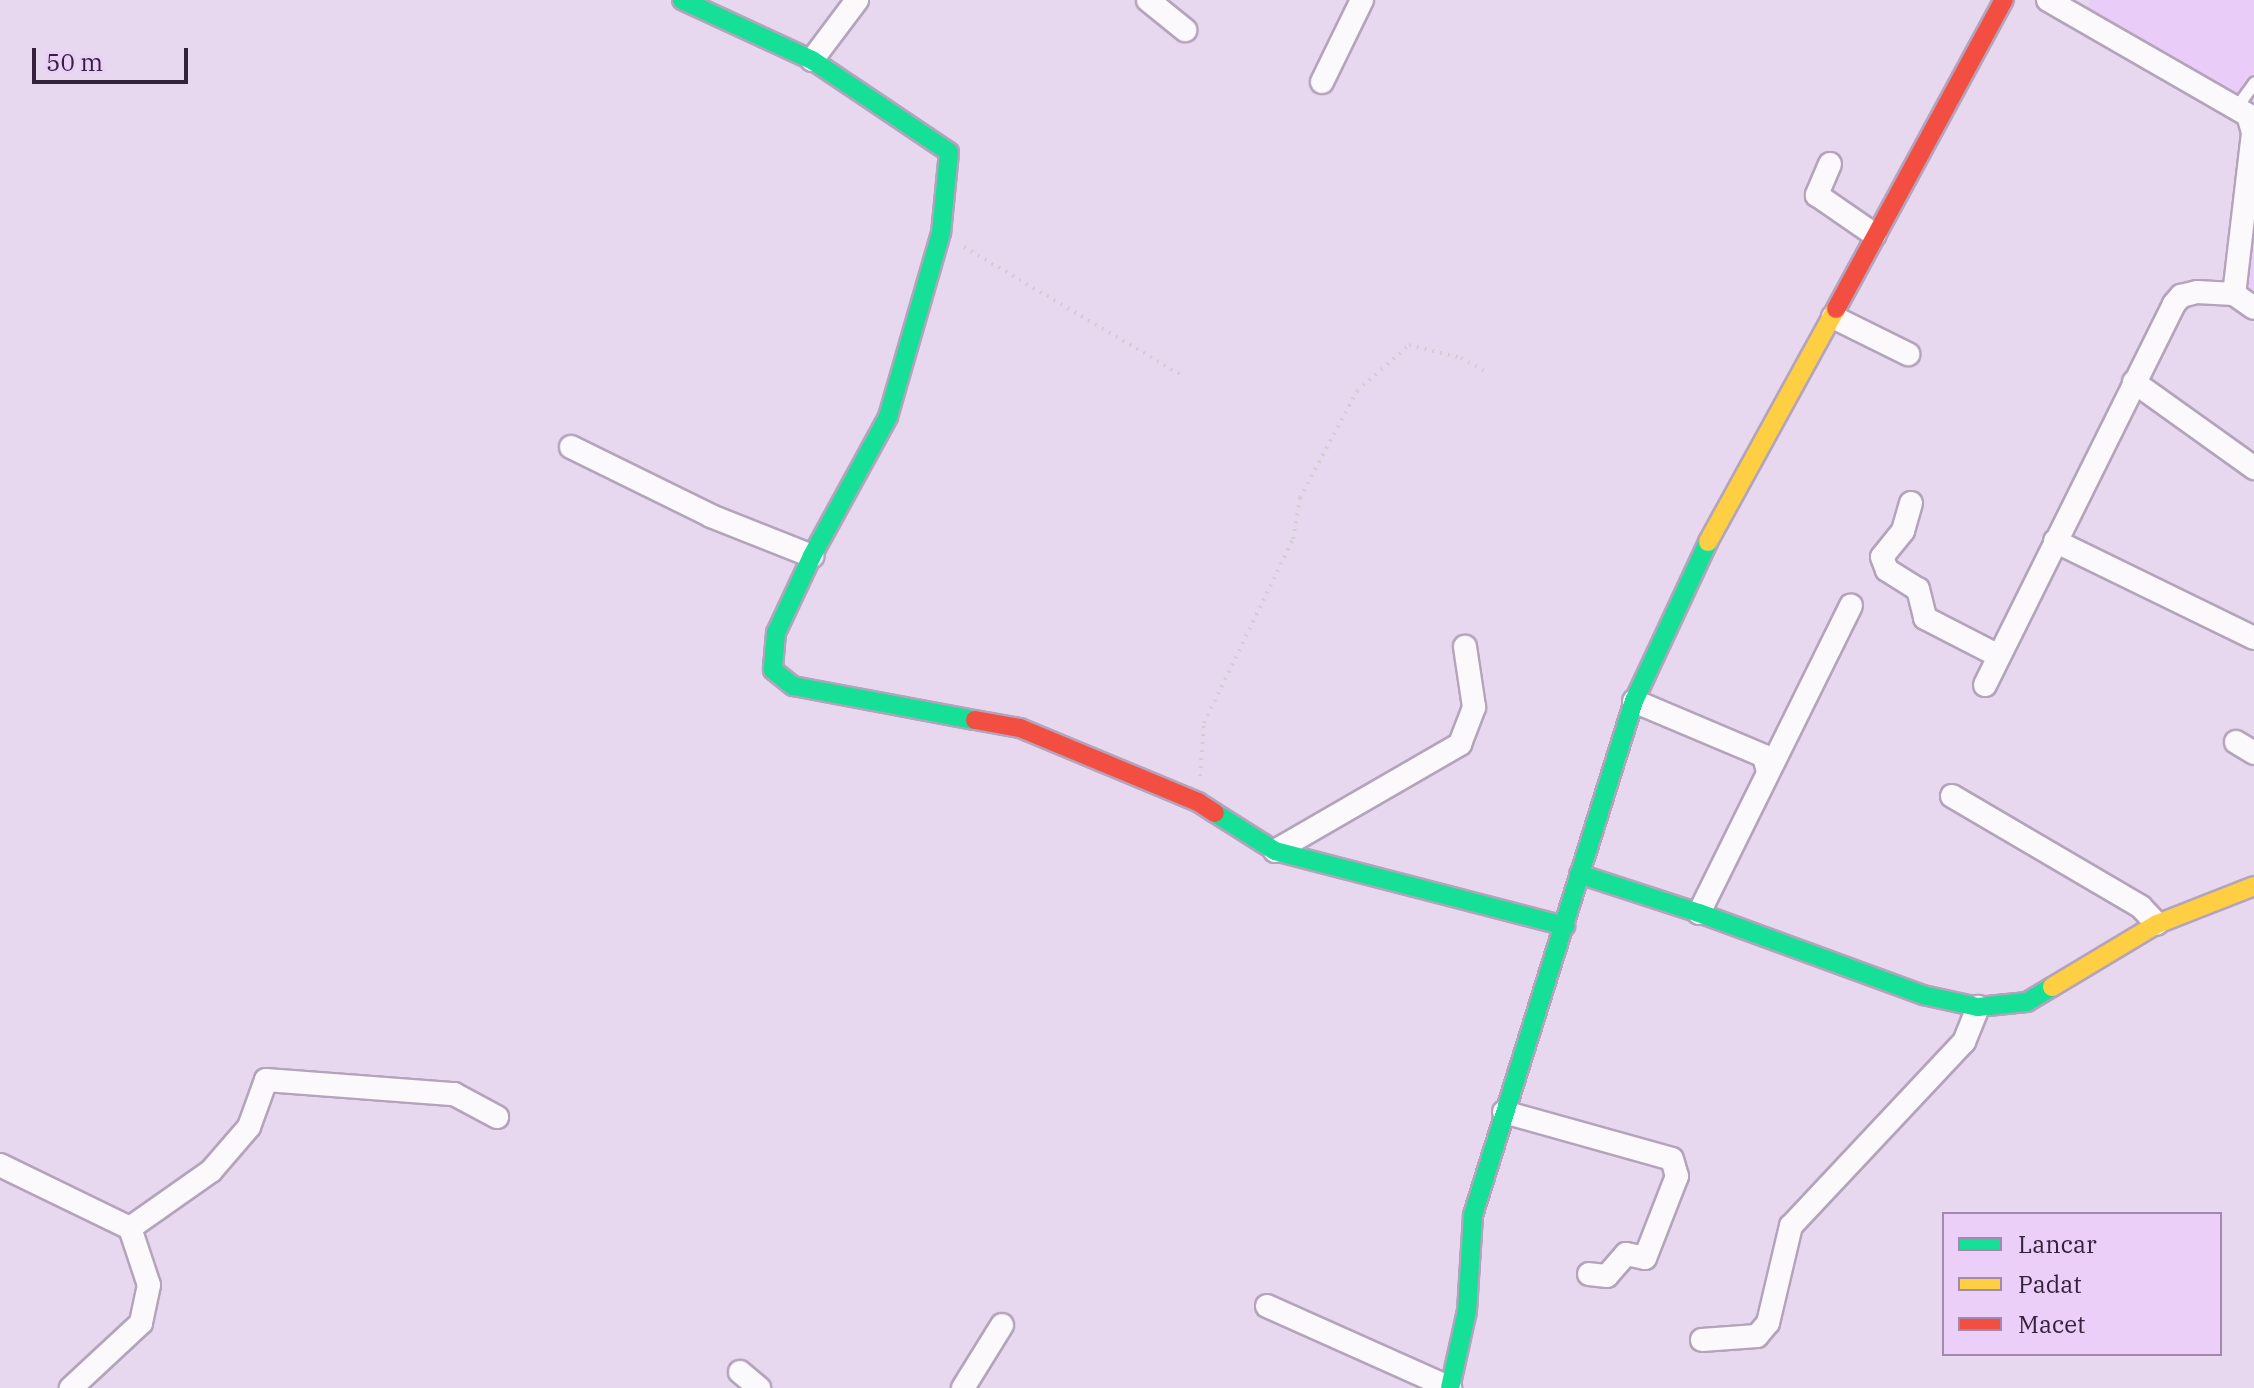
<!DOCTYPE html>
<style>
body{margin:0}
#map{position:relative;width:2254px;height:1388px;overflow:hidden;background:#e8d8ef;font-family:"IBM Plex Serif",serif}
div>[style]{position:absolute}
.built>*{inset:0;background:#e9ccf7}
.path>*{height:4px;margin-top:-2px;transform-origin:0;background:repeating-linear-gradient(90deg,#d3ced5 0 2px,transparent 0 8px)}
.roads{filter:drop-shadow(2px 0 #b4a4bb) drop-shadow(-2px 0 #b4a4bb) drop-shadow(0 2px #b4a4bb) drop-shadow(0 -2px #b4a4bb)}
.lane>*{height:11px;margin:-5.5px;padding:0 5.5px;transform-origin:5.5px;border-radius:5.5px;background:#fcf9fd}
.street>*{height:22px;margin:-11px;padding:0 11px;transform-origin:11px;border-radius:11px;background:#fcf9fd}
.fast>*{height:18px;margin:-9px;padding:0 9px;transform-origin:9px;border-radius:9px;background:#16e098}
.slow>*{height:18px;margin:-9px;padding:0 9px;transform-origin:9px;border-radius:9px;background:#ffcf43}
.jam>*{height:18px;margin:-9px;padding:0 9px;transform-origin:9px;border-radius:9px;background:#f24e42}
span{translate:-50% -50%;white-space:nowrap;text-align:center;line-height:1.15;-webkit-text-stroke:8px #ebcff8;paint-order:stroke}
.legend{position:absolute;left:1942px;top:1212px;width:280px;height:144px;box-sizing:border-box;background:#ebcff8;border:2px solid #a28aad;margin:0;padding:10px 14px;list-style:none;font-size:24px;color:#34223c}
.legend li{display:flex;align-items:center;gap:16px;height:40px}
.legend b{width:40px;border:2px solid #a28aad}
.scale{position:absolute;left:32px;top:48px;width:156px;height:36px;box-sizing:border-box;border:4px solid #34223c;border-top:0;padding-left:10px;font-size:24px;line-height:28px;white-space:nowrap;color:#34223c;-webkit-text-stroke:6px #ebcff8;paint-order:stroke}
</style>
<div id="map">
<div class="built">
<div style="clip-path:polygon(2091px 0,2254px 0,2254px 293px,2229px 276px,2247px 129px,2075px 30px)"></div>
</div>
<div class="path">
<div style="left:964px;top:247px;width:251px;rotate:30.5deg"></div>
<div style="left:1200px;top:776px;width:53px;rotate:-85.7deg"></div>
<div style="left:1204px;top:723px;width:204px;rotate:-64.2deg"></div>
<div style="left:1293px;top:539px;width:42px;rotate:-80.3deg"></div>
<div style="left:1300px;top:498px;width:121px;rotate:-62deg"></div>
<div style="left:1357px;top:391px;width:69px;rotate:-41.5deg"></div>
<div style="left:1409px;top:345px;width:54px;rotate:14deg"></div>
<div style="left:1461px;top:358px;width:29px;rotate:29deg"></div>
</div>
<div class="roads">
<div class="lane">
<div style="left:2237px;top:106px;width:29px;rotate:-54deg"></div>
</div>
<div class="street">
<div style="left:1148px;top:0;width:48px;rotate:39deg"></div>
<div style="left:2048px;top:0;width:231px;rotate:29.9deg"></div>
<div style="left:2248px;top:115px;width:19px;rotate:74deg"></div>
<div style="left:2253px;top:133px;width:162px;rotate:96.7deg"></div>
<div style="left:812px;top:60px;width:75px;rotate:-53.1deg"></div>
<div style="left:1322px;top:82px;width:91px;rotate:-64deg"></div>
<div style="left:1830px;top:164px;width:34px;rotate:113deg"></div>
<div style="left:1817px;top:195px;width:70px;rotate:34.6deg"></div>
<div style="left:1833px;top:317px;width:84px;rotate:26.3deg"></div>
<div style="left:2134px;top:382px;width:148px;rotate:35.6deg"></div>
<div style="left:571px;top:447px;width:156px;rotate:26.2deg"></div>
<div style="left:711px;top:516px;width:109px;rotate:21.6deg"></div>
<div style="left:1911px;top:503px;width:29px;rotate:106deg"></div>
<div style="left:1903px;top:531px;width:33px;rotate:129deg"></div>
<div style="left:1882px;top:557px;width:14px;rotate:69deg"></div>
<div style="left:1887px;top:570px;width:36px;rotate:32deg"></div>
<div style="left:1918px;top:589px;width:30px;rotate:76deg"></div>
<div style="left:1925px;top:618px;width:83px;rotate:27.2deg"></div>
<div style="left:2055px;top:541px;width:221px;rotate:26deg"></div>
<div style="left:1985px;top:685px;width:425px;rotate:-63.6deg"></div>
<div style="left:2174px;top:304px;width:11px;rotate:-49deg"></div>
<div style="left:2181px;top:296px;width:16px;rotate:-14deg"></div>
<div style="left:2197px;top:292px;width:37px;rotate:3deg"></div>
<div style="left:2234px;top:294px;width:24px;rotate:35deg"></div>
<div style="left:1634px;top:701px;width:141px;rotate:22.9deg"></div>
<div style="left:1764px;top:756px;width:16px;rotate:76deg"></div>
<div style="left:2236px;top:742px;width:21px;rotate:31deg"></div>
<div style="left:1952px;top:796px;width:219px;rotate:30.4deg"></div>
<div style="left:2141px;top:907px;width:23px;rotate:47deg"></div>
<div style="left:1275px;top:851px;width:214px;rotate:-30deg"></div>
<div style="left:1460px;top:744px;width:40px;rotate:-69deg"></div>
<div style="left:1474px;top:707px;width:61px;rotate:-98.5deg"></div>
<div style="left:1699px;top:913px;width:343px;rotate:-63.7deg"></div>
<div style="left:1504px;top:1112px;width:174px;rotate:15.6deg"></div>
<div style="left:1672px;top:1159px;width:18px;rotate:74deg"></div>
<div style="left:1677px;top:1176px;width:88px;rotate:111.3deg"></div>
<div style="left:1645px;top:1258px;width:19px;rotate:-168deg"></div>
<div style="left:1626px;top:1254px;width:29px;rotate:131deg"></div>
<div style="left:1607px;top:1276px;width:18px;rotate:-174deg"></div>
<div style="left:0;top:1165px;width:144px;rotate:25.9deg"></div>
<div style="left:130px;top:1228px;width:60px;rotate:71.6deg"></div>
<div style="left:149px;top:1285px;width:39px;rotate:102deg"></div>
<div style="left:141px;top:1323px;width:96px;rotate:137.1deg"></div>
<div style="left:130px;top:1228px;width:99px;rotate:-35.1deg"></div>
<div style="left:211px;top:1171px;width:58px;rotate:-49.2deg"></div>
<div style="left:249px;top:1127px;width:50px;rotate:-70.1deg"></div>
<div style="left:266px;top:1080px;width:189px;rotate:4.3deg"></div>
<div style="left:454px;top:1094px;width:49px;rotate:28.1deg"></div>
<div style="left:1267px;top:1306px;width:201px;rotate:24.1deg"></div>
<div style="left:1702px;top:1340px;width:55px;rotate:-4.2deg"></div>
<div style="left:1757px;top:1336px;width:17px;rotate:-50deg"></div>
<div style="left:1768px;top:1323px;width:100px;rotate:-76.7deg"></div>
<div style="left:1791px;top:1226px;width:253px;rotate:-46.8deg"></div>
<div style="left:1964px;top:1042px;width:38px;rotate:-68deg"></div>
<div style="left:740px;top:1372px;width:25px;rotate:40deg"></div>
<div style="left:963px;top:1388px;width:74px;rotate:-58.2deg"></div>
</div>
<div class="fast">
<div style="left:682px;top:0;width:143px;rotate:24.8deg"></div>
<div style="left:812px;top:60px;width:165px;rotate:33.9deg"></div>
<div style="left:949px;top:152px;width:81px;rotate:95.6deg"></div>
<div style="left:941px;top:233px;width:191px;rotate:106.1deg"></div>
<div style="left:888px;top:417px;width:158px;rotate:118.7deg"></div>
<div style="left:812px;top:556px;width:85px;rotate:115.1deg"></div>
<div style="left:776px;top:633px;width:37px;rotate:95deg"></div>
<div style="left:773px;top:670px;width:26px;rotate:39deg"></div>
<div style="left:793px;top:686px;width:185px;rotate:10.6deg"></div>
<div style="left:1215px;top:813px;width:71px;rotate:32.3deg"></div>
<div style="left:1275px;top:851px;width:300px;rotate:14.5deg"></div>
<div style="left:1579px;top:874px;width:126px;rotate:18deg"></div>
<div style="left:1699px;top:913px;width:239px;rotate:20.1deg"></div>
<div style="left:1923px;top:995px;width:56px;rotate:12.3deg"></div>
<div style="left:1978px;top:1007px;width:49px;rotate:-5.8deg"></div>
<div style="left:2027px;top:1002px;width:29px;rotate:-31deg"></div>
<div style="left:1450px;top:1388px;width:79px;rotate:-77.6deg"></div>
<div style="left:1467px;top:1311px;width:96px;rotate:-86.4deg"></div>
<div style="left:1473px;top:1215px;width:539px;rotate:-72.61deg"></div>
<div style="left:1634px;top:701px;width:175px;rotate:-65deg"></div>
</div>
<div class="slow">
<div style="left:1708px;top:542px;width:266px;rotate:-61.2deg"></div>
<div style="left:2052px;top:987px;width:122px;rotate:-31deg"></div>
<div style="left:2157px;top:924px;width:104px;rotate:-21.4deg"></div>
</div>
<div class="jam">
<div style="left:1836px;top:309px;width:352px;rotate:-61.5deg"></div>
<div style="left:975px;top:720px;width:46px;rotate:10.1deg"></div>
<div style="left:1020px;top:728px;width:193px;rotate:22.6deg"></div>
<div style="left:1198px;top:802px;width:20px;rotate:33deg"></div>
</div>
</div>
<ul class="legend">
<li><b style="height:10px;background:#16e098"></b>Lancar</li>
<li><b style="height:10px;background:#ffcf43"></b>Padat</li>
<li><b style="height:10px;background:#f24e42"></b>Macet</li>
</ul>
<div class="scale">50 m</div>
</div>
